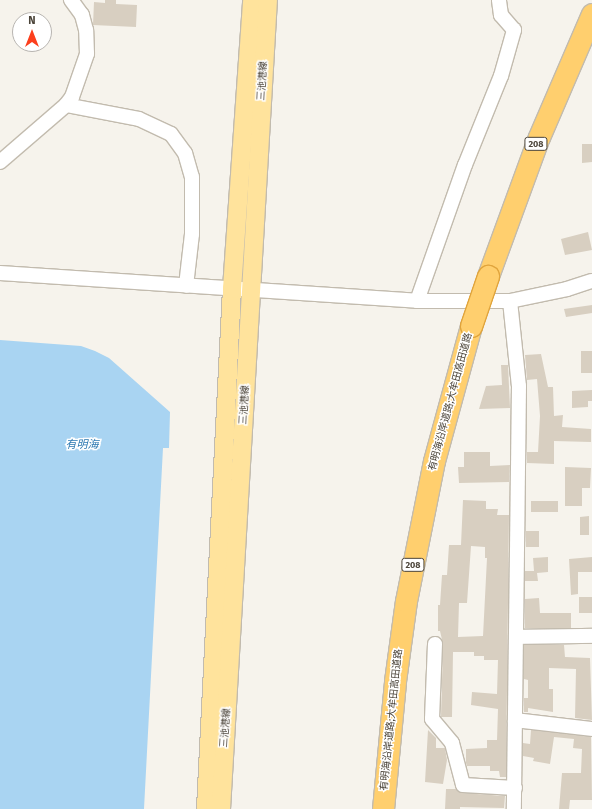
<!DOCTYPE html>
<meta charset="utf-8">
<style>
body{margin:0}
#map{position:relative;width:592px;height:809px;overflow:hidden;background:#f6f3ec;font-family:"Fira Sans","Noto Sans JP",sans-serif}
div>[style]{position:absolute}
.water>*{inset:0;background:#a9d4f2}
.building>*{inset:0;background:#d8cfc1}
.roads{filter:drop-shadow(1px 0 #c2bbae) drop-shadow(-1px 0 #c2bbae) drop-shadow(0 1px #c2bbae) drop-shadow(0 -1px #c2bbae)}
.minor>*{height:14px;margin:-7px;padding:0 7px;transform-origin:7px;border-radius:7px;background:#fff}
.major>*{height:18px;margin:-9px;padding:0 9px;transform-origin:9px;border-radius:9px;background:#ffe39c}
.highway>*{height:21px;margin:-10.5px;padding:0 10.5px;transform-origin:10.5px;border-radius:10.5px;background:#ffcf6e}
.bridges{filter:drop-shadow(1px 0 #e0a43c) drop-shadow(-1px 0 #e0a43c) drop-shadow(0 1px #e0a43c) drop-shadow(0 -1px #e0a43c)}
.highway-bridge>*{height:21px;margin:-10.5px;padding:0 10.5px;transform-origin:10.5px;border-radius:10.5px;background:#ffcf6e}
span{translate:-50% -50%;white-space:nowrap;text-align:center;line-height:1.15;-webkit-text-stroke:3px #fff;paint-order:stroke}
.shield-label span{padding:1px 3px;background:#fff;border:1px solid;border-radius:3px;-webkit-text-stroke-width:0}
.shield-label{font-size:9px;color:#4b4439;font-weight:700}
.street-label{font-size:10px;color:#4b4439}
.water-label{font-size:11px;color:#2e7ab2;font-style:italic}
.north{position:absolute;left:12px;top:12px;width:40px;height:40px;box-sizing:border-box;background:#fff;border:1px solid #b7b4b0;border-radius:50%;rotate:0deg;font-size:11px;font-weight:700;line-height:16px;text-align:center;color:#4b4439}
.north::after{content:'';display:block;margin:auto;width:14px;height:18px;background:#fc3f1d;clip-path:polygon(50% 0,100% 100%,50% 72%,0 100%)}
</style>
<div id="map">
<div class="water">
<div style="clip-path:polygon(0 340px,81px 346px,95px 351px,109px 358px,170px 412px,169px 448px,163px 448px,144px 809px,0 809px)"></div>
</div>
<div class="building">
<div style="clip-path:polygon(105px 0,116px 0,116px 4px,137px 5px,136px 27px,93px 25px,94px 2px,105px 3px)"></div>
<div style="clip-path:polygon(582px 144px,592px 144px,592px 162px,582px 163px)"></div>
<div style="clip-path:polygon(588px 232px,592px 250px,565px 255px,561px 239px)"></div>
<div style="clip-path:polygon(592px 305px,592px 313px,566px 317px,564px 309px)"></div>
<div style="clip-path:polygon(581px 351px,592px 351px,592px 373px,581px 373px)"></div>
<div style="clip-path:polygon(541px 354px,548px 387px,553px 387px,554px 416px,563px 415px,562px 427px,591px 429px,591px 442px,554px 441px,554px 464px,527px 463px,527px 452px,538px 452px,540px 416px,537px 379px,527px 380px,525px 355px)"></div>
<div style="clip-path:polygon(501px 365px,508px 365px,510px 408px,479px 409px,486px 386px,502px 385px)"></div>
<div style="clip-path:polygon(592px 390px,592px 401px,588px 401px,588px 407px,572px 408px,572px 391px)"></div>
<div style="clip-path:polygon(464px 452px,490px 452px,490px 466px,510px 465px,509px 482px,459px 483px,458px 467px,464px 467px)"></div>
<div style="clip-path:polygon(565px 467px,591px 468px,590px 488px,582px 488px,582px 506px,565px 506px)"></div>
<div style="clip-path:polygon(evenodd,463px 500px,486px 501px,486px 509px,498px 509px,497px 515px,509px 515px,506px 777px,500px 777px,499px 771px,490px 771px,490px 766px,467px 766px,466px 763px,466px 749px,487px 748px,487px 740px,497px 740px,498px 709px,471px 705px,472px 692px,497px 694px,498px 660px,484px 660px,484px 656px,474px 656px,474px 652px,453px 652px,452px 717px,441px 717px,443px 644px,440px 631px,438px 631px,438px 605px,440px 605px,442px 575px,447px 575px,449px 545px,461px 545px,463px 500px,471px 546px,485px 547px,485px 558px,487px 558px,483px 636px,458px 637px,459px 603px,467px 603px,471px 546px)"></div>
<div style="clip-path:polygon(531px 501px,558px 501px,558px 512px,531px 512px)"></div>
<div style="clip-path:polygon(589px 516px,589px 535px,580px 535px,580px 517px)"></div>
<div style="clip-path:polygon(526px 531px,539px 531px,539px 547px,526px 547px)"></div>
<div style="clip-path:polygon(548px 557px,548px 572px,537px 573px,538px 581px,525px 581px,525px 571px,534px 571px,533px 558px)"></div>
<div style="clip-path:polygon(592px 557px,592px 572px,578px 572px,578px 594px,571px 595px,569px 559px)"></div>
<div style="clip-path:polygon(579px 597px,592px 597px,592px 613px,579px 613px)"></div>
<div style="clip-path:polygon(539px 598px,540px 613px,571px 613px,571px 628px,525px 628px,525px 599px)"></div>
<div style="clip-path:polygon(524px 645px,564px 645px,565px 657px,590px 658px,592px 720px,575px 718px,576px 669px,549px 668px,549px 689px,553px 689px,553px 712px,528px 708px,528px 712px,524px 712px,524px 698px,528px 698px,528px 680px,524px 679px)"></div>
<div style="clip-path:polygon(428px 730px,436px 738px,436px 748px,445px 748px,447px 760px,443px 784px,425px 782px)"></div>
<div style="clip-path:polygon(531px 730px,591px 737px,592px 800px,570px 800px,569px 809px,559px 809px,562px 773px,581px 773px,582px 749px,573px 748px,574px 739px,554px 737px,550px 764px,533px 761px,534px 758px,523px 756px,523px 743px,530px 744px)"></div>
<div style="clip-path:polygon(446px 789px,456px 789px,463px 793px,505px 796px,504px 808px,460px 807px,460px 809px,445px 809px)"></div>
</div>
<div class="roads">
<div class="minor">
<div style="left:66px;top:105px;width:74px;rotate:10.9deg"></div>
<div style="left:139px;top:119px;width:35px;rotate:25deg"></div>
<div style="left:171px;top:134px;width:24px;rotate:54deg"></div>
<div style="left:185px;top:153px;width:25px;rotate:74deg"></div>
<div style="left:192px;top:177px;width:57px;rotate:90deg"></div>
<div style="left:192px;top:234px;width:52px;rotate:96.6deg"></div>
<div style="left:0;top:162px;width:87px;rotate:-40.8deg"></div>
<div style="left:66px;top:105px;width:10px;rotate:-53deg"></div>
<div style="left:72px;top:97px;width:46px;rotate:-70.8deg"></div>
<div style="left:87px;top:54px;width:24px;rotate:-92deg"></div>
<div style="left:86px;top:30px;width:16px;rotate:-105deg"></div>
<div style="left:82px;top:15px;width:19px;rotate:-126deg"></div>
<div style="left:0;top:273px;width:418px;rotate:3.8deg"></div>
<div style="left:417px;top:301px;width:93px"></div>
<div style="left:510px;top:301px;width:58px;rotate:-11.9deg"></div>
<div style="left:567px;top:289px;width:26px;rotate:-18deg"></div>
<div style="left:417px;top:301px;width:144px;rotate:-70.6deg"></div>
<div style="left:465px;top:165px;width:96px;rotate:-68deg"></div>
<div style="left:501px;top:76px;width:48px;rotate:-74.2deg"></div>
<div style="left:514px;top:30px;width:20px;rotate:-131deg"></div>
<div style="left:501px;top:15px;width:15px;rotate:-98deg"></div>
<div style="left:510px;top:301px;width:85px;rotate:84deg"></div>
<div style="left:519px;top:386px;width:423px;rotate:90.7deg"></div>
<div style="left:516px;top:637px;width:76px;rotate:-0.8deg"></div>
<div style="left:435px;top:644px;width:75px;rotate:92.3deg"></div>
<div style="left:432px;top:719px;width:31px;rotate:50deg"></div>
<div style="left:452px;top:743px;width:43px;rotate:75.3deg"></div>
<div style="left:463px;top:785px;width:52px;rotate:3.3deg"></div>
<div style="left:515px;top:720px;width:78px;rotate:6.7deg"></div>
</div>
<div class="major">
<div style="left:206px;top:809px;width:521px;rotate:-87.14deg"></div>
<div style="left:232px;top:289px;width:290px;rotate:-86deg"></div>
<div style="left:221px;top:809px;width:810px;rotate:-86.68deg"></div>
</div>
<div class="highway">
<div style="left:488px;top:276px;width:148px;rotate:-69.9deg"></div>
<div style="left:539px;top:137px;width:134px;rotate:-66.7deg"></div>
<div style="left:383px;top:809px;width:129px;rotate:-84.6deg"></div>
<div style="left:395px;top:681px;width:81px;rotate:-82.2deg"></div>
<div style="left:406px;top:601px;width:143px;rotate:-78.7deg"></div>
<div style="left:434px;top:461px;width:140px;rotate:-74.7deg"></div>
</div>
</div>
<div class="bridges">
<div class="highway-bridge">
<div style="left:471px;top:326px;width:53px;rotate:-71.2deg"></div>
</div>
</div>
<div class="shield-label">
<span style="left:536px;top:144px">208</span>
<span style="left:413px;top:565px">208</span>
</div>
<div class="street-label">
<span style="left:263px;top:81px;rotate:-87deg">三池港線</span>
<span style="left:451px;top:402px;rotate:-75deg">有明海沿岸道路;大牟田高田道路</span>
<span style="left:245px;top:405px;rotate:-87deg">三池港線</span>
<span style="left:392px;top:720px;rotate:-84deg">有明海沿岸道路;大牟田高田道路</span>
<span style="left:226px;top:728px;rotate:-86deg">三池港線</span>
</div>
<div class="water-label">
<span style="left:82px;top:445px">有明海</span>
</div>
<div class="north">N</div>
</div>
